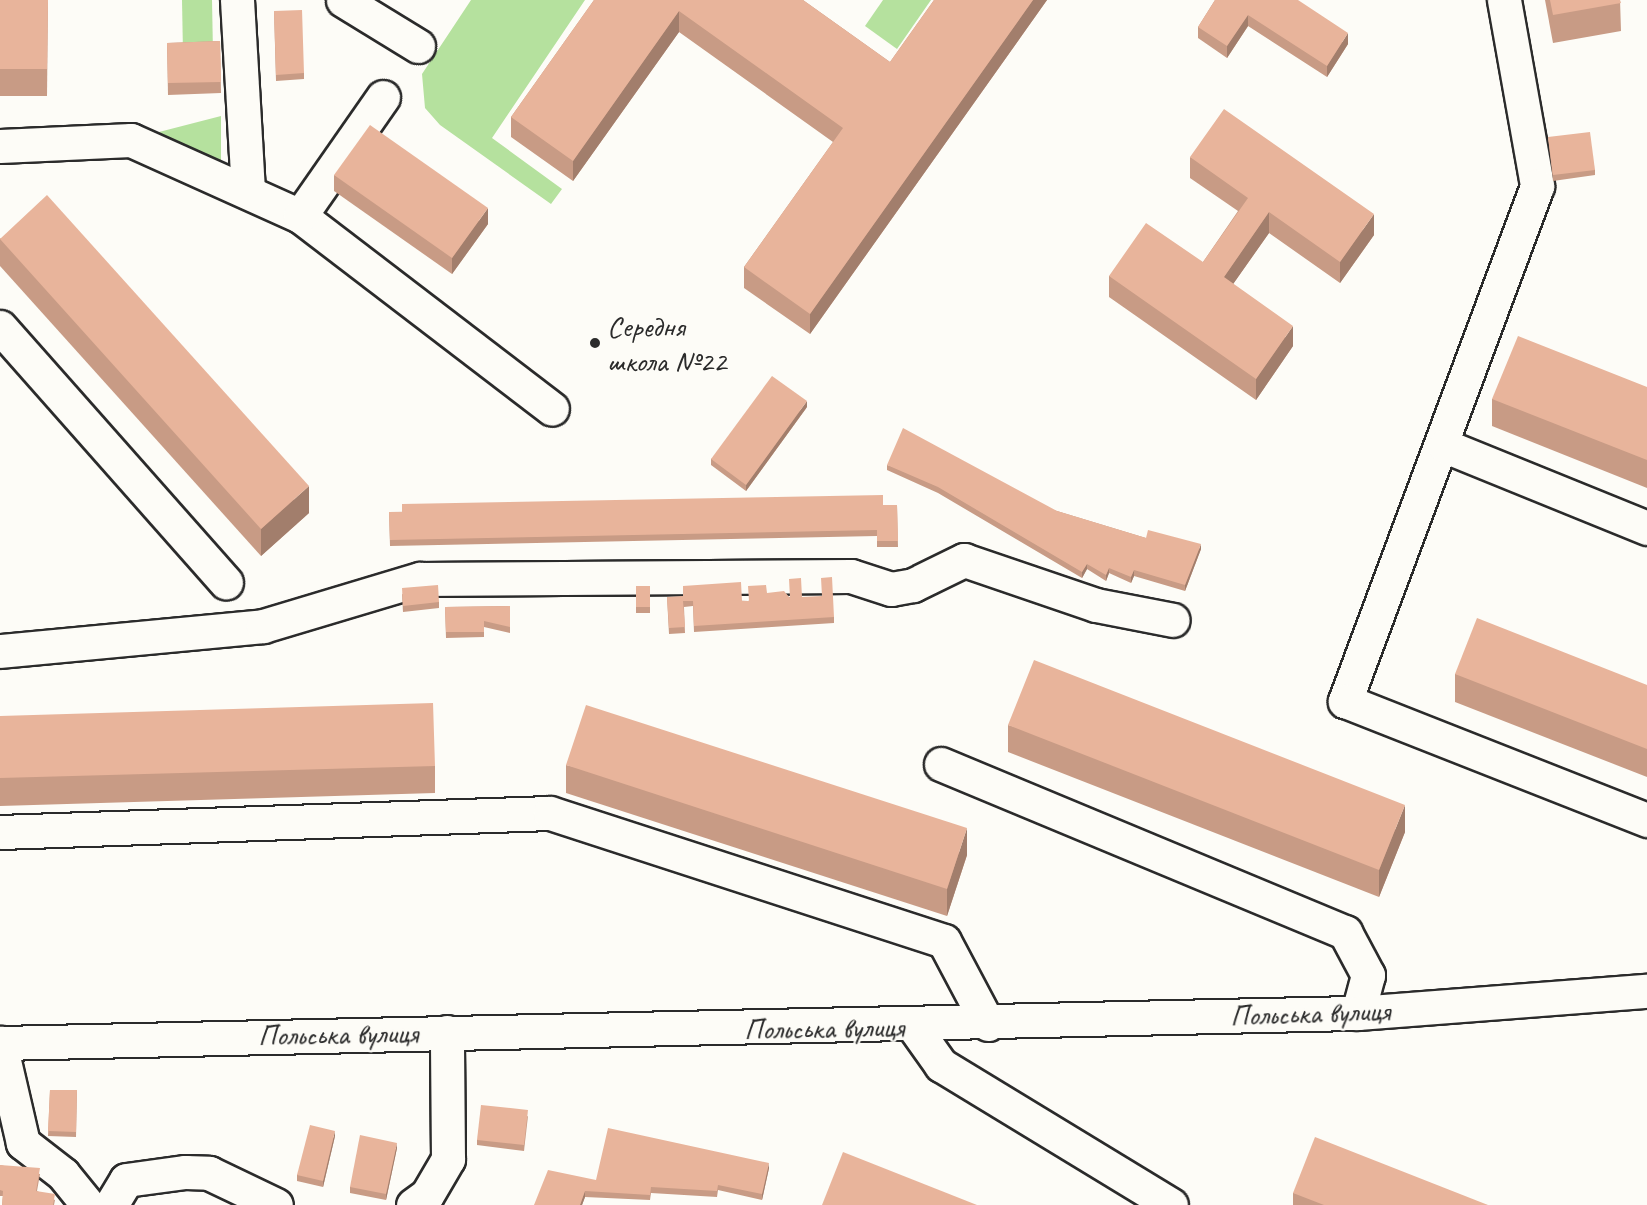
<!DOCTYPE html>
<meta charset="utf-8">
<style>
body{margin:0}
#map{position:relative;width:1647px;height:1205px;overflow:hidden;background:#fdfcf7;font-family:Caveat,sans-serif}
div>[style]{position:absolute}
.green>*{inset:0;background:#b5e19e}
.roads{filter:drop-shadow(2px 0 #2b2b2b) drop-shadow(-2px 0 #2b2b2b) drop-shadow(0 2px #2b2b2b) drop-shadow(0 -2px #2b2b2b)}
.minor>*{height:33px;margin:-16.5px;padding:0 16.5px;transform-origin:16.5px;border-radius:16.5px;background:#fdfcf7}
.wall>*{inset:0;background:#c89b85}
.shaded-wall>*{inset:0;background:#a27e6c}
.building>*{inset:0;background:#e8b49b}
.dots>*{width:16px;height:16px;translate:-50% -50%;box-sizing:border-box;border:3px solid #fdfcf7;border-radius:50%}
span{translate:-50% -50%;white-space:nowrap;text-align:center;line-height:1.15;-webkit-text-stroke:4.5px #fdfcf7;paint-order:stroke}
.poi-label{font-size:30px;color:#2b2b2b}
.left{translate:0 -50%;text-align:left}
.street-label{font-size:30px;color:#2b2b2b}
</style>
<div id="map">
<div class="green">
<div style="clip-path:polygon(182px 0,212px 0,213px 53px,183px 54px)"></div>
<div style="clip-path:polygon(471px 0,585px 0,492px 138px,562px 189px,551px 204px,440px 125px,425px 108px,422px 74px)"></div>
<div style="clip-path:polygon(883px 0,931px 0,897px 49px,865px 26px)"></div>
<div style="clip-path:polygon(221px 116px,221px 161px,158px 136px,159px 132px)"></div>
</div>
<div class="roads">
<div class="minor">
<div style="left:237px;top:0;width:192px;rotate:86.7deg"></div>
<div style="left:343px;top:0;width:88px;rotate:31.5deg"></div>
<div style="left:1504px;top:0;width:189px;rotate:79.9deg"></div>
<div style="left:1537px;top:186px;width:550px;rotate:110.45deg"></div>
<div style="left:1345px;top:701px;width:325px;rotate:21.5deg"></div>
<div style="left:0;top:146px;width:131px;rotate:-2.6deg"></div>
<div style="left:131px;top:140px;width:185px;rotate:24.2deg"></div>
<div style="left:300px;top:216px;width:317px;rotate:37.4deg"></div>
<div style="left:300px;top:216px;width:145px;rotate:-55.1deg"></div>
<div style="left:0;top:327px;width:341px;rotate:48.5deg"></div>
<div style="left:1445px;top:446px;width:218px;rotate:22.1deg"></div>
<div style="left:0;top:651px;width:264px;rotate:-5.4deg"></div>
<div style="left:263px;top:626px;width:164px;rotate:-16.7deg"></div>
<div style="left:420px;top:579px;width:431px;rotate:-0.4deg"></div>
<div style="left:851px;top:576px;width:42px;rotate:18deg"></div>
<div style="left:891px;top:589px;width:22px;rotate:-10deg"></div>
<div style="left:913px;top:585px;width:57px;rotate:-26.1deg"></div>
<div style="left:964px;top:560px;width:139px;rotate:18.8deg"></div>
<div style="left:1096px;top:605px;width:78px;rotate:11deg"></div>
<div style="left:941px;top:764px;width:438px;rotate:22.6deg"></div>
<div style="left:1345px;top:932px;width:49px;rotate:61.9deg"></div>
<div style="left:1368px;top:975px;width:39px;rotate:105deg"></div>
<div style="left:0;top:832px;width:550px;rotate:-1.98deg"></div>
<div style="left:550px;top:813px;width:414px;rotate:18deg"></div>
<div style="left:944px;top:941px;width:94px;rotate:62.1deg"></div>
<div style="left:914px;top:1027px;width:47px;rotate:54.6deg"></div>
<div style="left:941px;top:1065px;width:269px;rotate:31.3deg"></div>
<div style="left:88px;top:1205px;width:40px;rotate:-129deg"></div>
<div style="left:63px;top:1174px;width:51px;rotate:-142.2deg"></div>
<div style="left:23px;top:1143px;width:103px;rotate:-103deg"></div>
<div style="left:0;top:1043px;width:1358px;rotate:-1.27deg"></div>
<div style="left:1358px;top:1013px;width:290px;rotate:-4.4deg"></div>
<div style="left:111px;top:1205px;width:29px;rotate:-59deg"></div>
<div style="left:126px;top:1180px;width:60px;rotate:-7.7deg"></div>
<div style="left:185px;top:1172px;width:24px;rotate:2deg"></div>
<div style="left:209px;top:1173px;width:74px;rotate:25.5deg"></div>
<div style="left:413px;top:1205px;width:17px;rotate:-36deg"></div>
<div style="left:427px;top:1195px;width:42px;rotate:-59.7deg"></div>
<div style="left:448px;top:1159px;width:127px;rotate:-90.5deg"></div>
</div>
</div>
<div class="wall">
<div style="clip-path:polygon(0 0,48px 0,47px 96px,0 96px)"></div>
<div style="clip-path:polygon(594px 0,803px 0,890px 62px,934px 0,1047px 0,810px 334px,744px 288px,744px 267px,833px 142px,679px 32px,573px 181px,511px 137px,511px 117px)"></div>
<div style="clip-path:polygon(1215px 0,1348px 44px,1327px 77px,1248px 26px,1227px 58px,1198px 38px,1198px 27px)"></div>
<div style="clip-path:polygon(1545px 0,1620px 0,1621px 31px,1553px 43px)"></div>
<div style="clip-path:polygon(274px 11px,304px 73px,304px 79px,276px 81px)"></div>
<div style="clip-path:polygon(220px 41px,221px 93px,168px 95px,167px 43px)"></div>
<div style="clip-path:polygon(1548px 137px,1595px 170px,1595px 175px,1553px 181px)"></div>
<div style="clip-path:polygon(1190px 157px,1374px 235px,1340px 283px,1269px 233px,1233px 284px,1293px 346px,1256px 400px,1109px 297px,1109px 276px,1203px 262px,1238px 211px,1190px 178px)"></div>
<div style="clip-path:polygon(334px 175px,488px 224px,452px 274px,334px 191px)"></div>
<div style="clip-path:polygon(0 238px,309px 513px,261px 556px,0 266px)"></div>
<div style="clip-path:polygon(1647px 387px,1647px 488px,1492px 426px,1492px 399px)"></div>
<div style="clip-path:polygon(807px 407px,746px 491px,711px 465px,711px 459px)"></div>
<div style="clip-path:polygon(887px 465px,1057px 511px,1146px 538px,1201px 549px,1185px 591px,1134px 576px,1131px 583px,1109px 573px,1106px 581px,1087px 569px,1082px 578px,938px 493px,887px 470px)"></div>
<div style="clip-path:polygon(897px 505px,898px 547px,877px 547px,877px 536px,390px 546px,389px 512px)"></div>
<div style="clip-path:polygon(650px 586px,650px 613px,636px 613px,636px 607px)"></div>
<div style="clip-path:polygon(767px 593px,789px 597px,802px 597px,834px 617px,834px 623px,694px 632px,693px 606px,684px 607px,685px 633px,669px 634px,667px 597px,748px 601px)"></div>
<div style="clip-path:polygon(402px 594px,439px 602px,439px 608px,403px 612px)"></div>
<div style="clip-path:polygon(510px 606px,510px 633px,484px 627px,484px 637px,446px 638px,445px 607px)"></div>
<div style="clip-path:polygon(1455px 674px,1647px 685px,1647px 777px,1455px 702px)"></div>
<div style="clip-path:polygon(0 716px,435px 766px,435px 793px,0 806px)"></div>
<div style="clip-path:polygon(1008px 725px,1405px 832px,1379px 897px,1008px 752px)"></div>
<div style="clip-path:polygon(566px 765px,967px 855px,947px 916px,566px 793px)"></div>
<div style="clip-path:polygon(50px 1090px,77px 1090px,76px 1137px,48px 1136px)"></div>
<div style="clip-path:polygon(528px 1116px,524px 1151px,477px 1145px,477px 1140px)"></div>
<div style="clip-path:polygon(335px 1136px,323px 1187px,297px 1181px,297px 1175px)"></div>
<div style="clip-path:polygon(397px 1148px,386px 1200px,350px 1193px,350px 1187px)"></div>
<div style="clip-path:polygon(0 1165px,40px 1174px,37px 1191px,55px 1200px,54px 1205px,2px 1205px,3px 1196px,0 1196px)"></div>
<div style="clip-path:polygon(769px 1168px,762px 1200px,718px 1190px,717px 1197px,651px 1193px,650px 1200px,585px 1197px,582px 1205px,534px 1205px,596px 1180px)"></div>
<div style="clip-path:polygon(1293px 1193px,1488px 1205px,1293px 1205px)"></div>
</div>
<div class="shaded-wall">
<div style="clip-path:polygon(1033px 0,1047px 0,810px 334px,810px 314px)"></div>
<div style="clip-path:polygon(679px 11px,679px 32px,573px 181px,573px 161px)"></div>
<div style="clip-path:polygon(1248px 15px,1248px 26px,1227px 58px,1227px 46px)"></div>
<div style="clip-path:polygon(1348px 33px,1348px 44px,1327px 77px,1327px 66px)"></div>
<div style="clip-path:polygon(488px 208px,488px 224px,452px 274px,452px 258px)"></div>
<div style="clip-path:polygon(1269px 212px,1269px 233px,1224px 297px,1224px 277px)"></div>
<div style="clip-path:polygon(1374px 214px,1374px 235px,1340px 283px,1340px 262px)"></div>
<div style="clip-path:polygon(1293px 326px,1293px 346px,1256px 400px,1256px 379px)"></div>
<div style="clip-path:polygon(807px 401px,807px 407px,746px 491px,746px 485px)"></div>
<div style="clip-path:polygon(309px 486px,309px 513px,261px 556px,261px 529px)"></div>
<div style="clip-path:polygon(1201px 544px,1201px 549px,1185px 591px,1185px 585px)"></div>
<div style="clip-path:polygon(1087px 564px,1087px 569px,1082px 578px,1082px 572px)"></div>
<div style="clip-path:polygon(1109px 568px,1109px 573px,1106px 581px,1106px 575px)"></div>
<div style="clip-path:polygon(1134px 570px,1134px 576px,1131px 583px,1131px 577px)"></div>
<div style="clip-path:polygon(1405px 805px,1405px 832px,1379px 897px,1379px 870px)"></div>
<div style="clip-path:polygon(967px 828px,967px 855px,947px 916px,947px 889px)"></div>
<div style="clip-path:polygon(335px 1131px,335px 1136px,323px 1187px,323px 1181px)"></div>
<div style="clip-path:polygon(397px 1143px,397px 1148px,386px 1200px,386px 1194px)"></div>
<div style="clip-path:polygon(769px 1163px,769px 1168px,762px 1200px,762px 1194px)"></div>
<div style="clip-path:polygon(585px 1191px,585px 1197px,582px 1205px,580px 1205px)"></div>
</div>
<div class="building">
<div style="clip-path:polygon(0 0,48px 0,47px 69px,0 69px)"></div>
<div style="clip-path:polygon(594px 0,803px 0,890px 62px,934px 0,1033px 0,810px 314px,744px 267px,843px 128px,679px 11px,573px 161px,511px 117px)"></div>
<div style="clip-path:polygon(1215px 0,1298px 0,1348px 33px,1327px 66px,1248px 15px,1227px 46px,1198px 27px)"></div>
<div style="clip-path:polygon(1550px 0,1620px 0,1621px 3px,1553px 15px)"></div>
<div style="clip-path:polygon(302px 10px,304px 73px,276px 75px,274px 11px)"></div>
<div style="clip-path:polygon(220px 41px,221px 82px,168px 83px,167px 43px)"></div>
<div style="clip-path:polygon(1224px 109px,1374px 214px,1340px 262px,1269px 212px,1224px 277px,1293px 326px,1256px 379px,1109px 276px,1146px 223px,1203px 262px,1248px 198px,1190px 157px)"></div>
<div style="clip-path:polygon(370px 125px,488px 208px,452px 258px,334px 175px)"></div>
<div style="clip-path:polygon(1590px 132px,1595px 170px,1553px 175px,1548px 137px)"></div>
<div style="clip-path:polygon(47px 195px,309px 486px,261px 529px,0 239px)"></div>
<div style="clip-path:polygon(1518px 336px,1647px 387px,1647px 460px,1492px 399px)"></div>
<div style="clip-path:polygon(772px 376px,807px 401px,746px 485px,711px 459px)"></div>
<div style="clip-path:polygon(903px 428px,1057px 511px,1146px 538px,1148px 530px,1201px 544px,1185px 585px,1134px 570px,1131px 577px,1109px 568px,1106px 575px,1087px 564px,1082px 572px,938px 487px,887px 465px)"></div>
<div style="clip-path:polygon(883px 495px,883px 505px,897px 505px,898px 541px,877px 541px,877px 530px,390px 540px,389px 512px,402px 512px,402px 504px)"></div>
<div style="clip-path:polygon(832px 577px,834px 617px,694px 626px,693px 601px,683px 601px,685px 627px,669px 628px,667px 597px,683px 596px,683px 586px,741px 582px,742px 601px,749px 601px,748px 586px,766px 585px,767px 593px,784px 591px,790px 598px,789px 579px,801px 578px,802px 597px,822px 596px,821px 578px)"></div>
<div style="clip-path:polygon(438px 585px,439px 602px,403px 606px,402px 588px)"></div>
<div style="clip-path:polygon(636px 586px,650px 586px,650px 607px,636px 607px)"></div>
<div style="clip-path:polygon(510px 606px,510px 627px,484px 621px,484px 632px,446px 632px,445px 607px)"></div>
<div style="clip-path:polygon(1477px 618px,1647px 685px,1647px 749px,1455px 674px)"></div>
<div style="clip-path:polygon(1034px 660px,1405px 805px,1379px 870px,1008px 725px)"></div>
<div style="clip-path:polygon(433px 703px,435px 766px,0 778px,0 716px)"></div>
<div style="clip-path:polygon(586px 705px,967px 828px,947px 889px,566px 765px)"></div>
<div style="clip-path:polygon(50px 1090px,77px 1090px,76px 1132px,48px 1131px)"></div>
<div style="clip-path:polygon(481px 1105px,528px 1110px,524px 1145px,477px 1140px)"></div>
<div style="clip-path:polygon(310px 1125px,335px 1131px,323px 1181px,297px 1175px)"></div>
<div style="clip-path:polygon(608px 1128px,769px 1163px,762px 1194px,718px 1185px,717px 1191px,651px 1187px,650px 1195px,585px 1191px,580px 1205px,534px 1205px,548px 1170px,596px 1180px)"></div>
<div style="clip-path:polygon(360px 1135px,397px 1143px,386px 1194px,350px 1187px)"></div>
<div style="clip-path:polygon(1315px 1137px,1488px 1205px,1324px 1205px,1293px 1193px)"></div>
<div style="clip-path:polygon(843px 1152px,977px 1205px,822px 1205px)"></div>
<div style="clip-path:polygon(0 1165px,40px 1168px,36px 1191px,55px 1194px,53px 1205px,2px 1205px,3px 1191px,0 1190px)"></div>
</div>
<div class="dots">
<div style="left:595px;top:343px;background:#2b2b2b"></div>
</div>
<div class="poi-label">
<span class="left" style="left:607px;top:343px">Середня<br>школа №22</span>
</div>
<div class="street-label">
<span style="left:1310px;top:1013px;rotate:-2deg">Польська вулиця</span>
<span style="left:824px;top:1028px;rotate:-1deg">Польська вулиця</span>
<span style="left:338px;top:1034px;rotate:-1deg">Польська вулиця</span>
</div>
</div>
